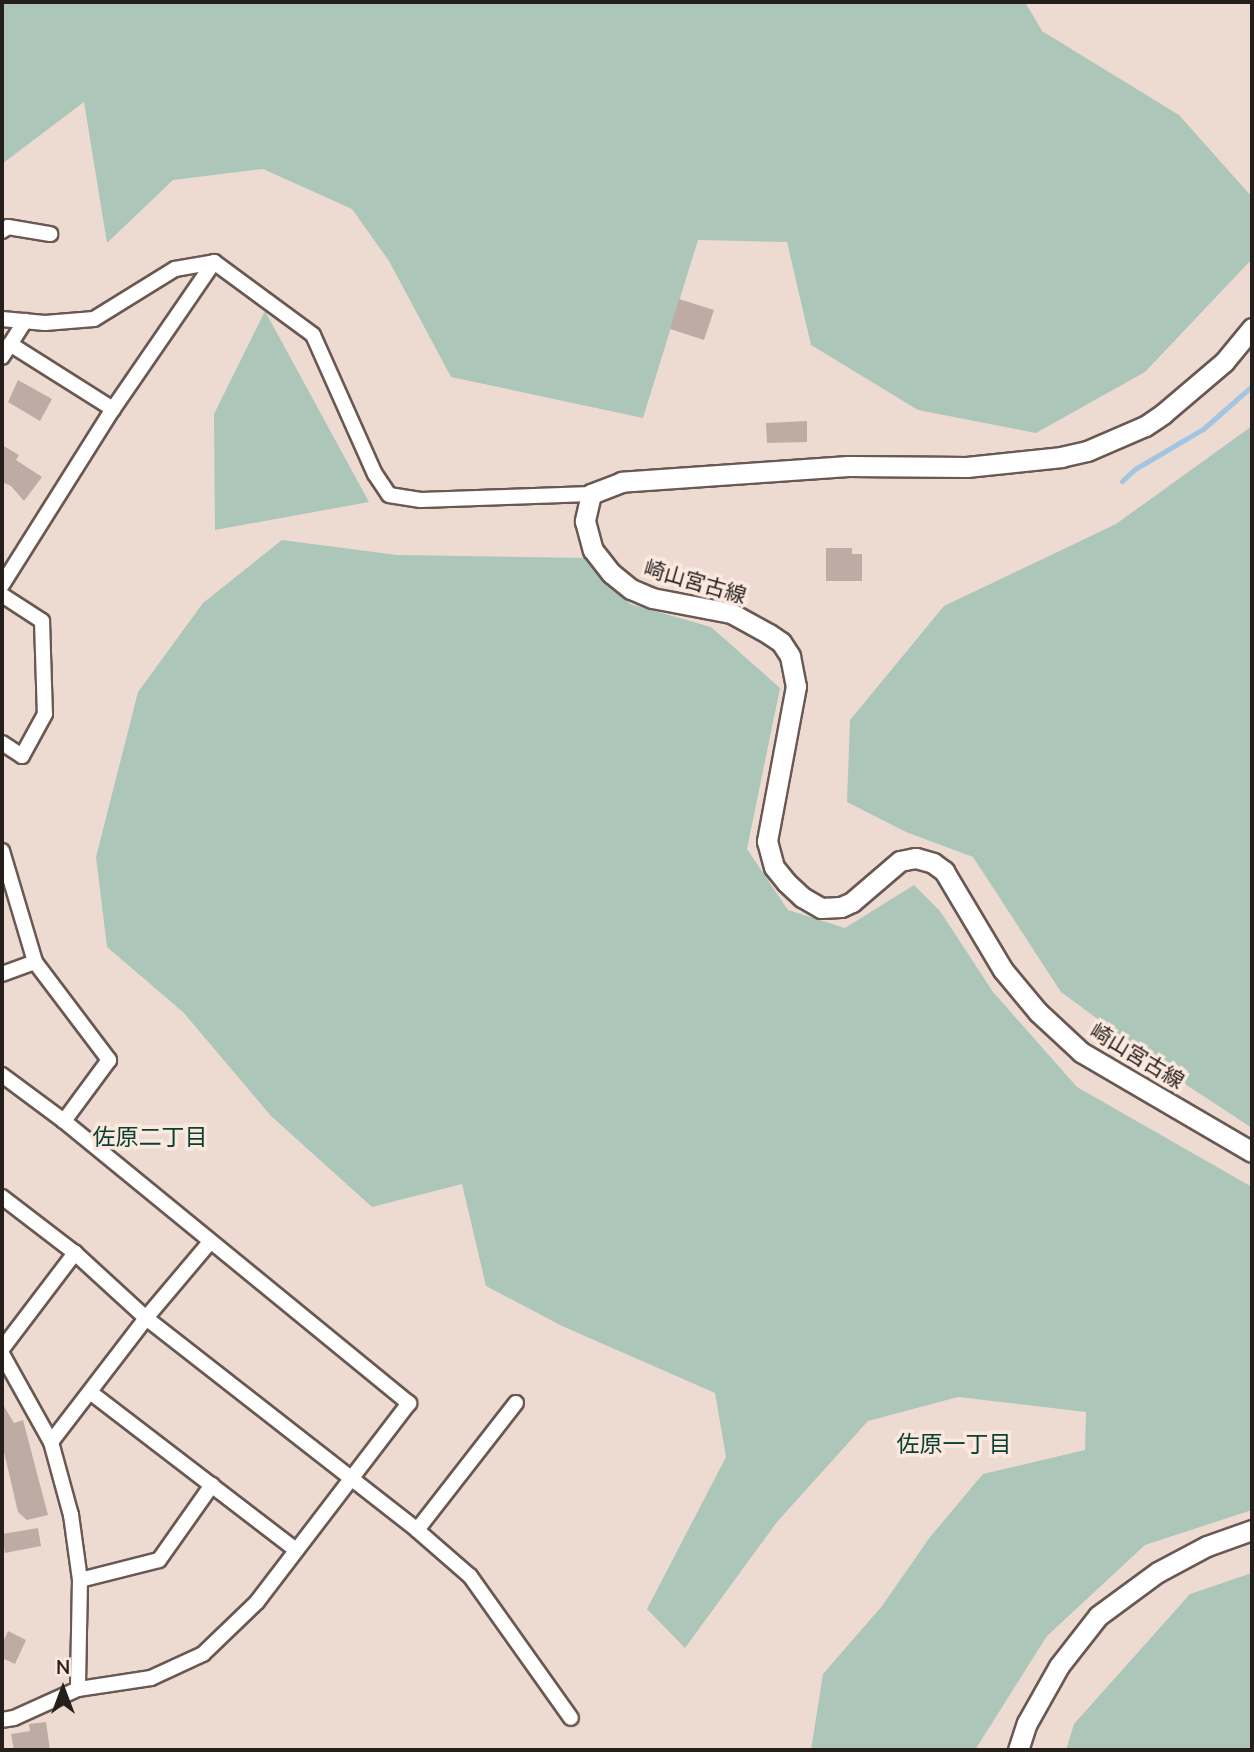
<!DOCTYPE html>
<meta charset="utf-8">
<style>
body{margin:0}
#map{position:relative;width:1254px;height:1752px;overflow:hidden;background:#eddbd2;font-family:"Nunito Sans","Noto Sans JP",sans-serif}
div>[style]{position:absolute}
.green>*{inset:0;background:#acc7b9}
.stream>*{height:5px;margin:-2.5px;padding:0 2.5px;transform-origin:2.5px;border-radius:2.5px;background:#a2c5e1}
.building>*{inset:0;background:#beaca4}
.roads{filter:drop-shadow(2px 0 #695952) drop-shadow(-2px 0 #695952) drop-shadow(0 2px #695952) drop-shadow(0 -2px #695952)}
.street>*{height:14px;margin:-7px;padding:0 7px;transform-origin:7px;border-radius:7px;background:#fff}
.secondary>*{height:19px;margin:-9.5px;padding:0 9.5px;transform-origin:9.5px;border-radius:9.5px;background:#fff}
span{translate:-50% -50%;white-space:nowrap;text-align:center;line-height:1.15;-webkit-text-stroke:7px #fbe8df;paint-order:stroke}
.street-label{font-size:21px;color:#251f1c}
.neighbourhood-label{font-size:23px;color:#0a4031}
.frame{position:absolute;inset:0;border:4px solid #251f1c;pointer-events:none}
.north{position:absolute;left:28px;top:1654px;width:70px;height:70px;-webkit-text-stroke:5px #fbe8df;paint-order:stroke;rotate:0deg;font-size:19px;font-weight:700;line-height:28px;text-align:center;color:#251f1c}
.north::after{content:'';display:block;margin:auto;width:24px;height:32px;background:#251f1c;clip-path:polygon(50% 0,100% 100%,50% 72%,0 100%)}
</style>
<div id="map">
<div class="green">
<div style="clip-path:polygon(2px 2px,1025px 2px,1042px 31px,1179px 115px,1252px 197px,1252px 259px,1145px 372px,1036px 433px,918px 410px,811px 345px,787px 242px,698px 240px,643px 418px,451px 377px,389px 261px,352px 209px,263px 169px,173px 180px,107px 243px,84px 102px,2px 164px)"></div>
<div style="clip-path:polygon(265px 311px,369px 502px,215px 530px,214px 414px)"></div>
<div style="clip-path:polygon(1252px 426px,1252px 1128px,1188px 1086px,1061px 992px,973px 857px,906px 832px,847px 802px,850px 720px,944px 606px,1116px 524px)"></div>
<div style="clip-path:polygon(282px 540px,397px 555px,589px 558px,630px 604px,711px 627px,780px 688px,747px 849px,788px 910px,845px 928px,914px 885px,940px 911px,993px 992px,1077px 1087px,1252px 1187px,1252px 1510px,1145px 1545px,1047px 1636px,975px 1750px,811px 1750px,823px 1674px,882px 1606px,930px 1537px,983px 1474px,1085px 1450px,1086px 1412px,958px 1397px,868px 1421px,777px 1522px,685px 1648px,647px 1609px,726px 1457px,715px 1393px,562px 1326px,486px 1286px,462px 1184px,372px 1207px,271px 1116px,183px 1012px,107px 947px,96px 857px,138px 692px,203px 603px)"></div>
<div style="clip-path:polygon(1252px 1573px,1252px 1750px,1066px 1750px,1074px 1724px,1190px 1594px)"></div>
</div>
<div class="stream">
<div style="left:1122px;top:481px;width:18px;rotate:-43deg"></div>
<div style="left:1135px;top:469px;width:79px;rotate:-30.5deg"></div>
<div style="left:1203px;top:429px;width:65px;rotate:-41.3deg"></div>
</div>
<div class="building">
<div style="clip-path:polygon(679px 299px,714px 310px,704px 340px,670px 329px)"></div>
<div style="clip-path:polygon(18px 380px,52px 399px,40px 421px,8px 402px)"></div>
<div style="clip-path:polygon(807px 421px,807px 442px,767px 443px,766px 423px)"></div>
<div style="clip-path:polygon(2px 445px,19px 455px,16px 460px,42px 477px,24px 501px,11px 486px,2px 482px)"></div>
<div style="clip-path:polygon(826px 548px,852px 548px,852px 554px,862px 554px,862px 581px,826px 581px)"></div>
<div style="clip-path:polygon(2px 1403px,14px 1423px,23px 1420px,48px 1515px,27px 1520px,18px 1512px,4px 1452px,2px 1453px)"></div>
<div style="clip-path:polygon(38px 1528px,41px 1546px,5px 1553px,2px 1534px)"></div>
<div style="clip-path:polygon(8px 1631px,26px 1640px,15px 1664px,2px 1658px,2px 1645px)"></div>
<div style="clip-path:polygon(46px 1722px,50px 1750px,14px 1750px,11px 1734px,30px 1731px,29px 1724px)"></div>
</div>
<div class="roads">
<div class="street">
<div style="left:2px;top:231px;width:7px;rotate:-34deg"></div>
<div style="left:8px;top:227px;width:43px;rotate:9.5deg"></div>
<div style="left:2px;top:319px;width:43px;rotate:5.3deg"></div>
<div style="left:45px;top:323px;width:49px;rotate:-4.7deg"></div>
<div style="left:94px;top:319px;width:95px;rotate:-31.7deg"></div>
<div style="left:175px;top:269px;width:40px;rotate:-10deg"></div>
<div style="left:214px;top:262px;width:123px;rotate:36.4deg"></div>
<div style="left:313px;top:335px;width:152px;rotate:66deg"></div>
<div style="left:375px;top:474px;width:25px;rotate:56deg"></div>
<div style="left:389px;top:495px;width:32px;rotate:9deg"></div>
<div style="left:421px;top:500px;width:170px;rotate:-2deg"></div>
<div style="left:10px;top:344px;width:122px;rotate:32.3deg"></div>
<div style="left:2px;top:357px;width:43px;rotate:-57.4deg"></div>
<div style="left:2px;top:585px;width:208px;rotate:-57.8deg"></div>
<div style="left:113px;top:409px;width:178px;rotate:-55.5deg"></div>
<div style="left:2px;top:595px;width:48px;rotate:33deg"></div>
<div style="left:42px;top:621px;width:93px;rotate:88.2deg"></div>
<div style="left:45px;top:714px;width:48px;rotate:118.7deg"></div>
<div style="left:22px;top:756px;width:24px;rotate:-147deg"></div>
<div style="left:2px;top:851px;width:116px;rotate:73.4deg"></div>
<div style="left:35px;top:962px;width:123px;rotate:52.9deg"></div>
<div style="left:109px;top:1060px;width:76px;rotate:126.4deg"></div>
<div style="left:2px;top:974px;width:35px;rotate:-20deg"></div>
<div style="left:2px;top:1075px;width:77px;rotate:36.6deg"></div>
<div style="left:64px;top:1121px;width:446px;rotate:39.3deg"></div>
<div style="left:409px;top:1403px;width:250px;rotate:127.4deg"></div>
<div style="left:257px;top:1602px;width:75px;rotate:136.1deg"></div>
<div style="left:203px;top:1654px;width:57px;rotate:155.2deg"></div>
<div style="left:151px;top:1678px;width:74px;rotate:171.4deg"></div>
<div style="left:78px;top:1689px;width:70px;rotate:155.6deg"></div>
<div style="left:14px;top:1718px;width:12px;rotate:171deg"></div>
<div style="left:2px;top:1197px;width:92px;rotate:37.5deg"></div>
<div style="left:75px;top:1253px;width:96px;rotate:42.5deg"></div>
<div style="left:146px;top:1318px;width:344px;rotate:38deg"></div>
<div style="left:417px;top:1530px;width:70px;rotate:41deg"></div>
<div style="left:470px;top:1576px;width:174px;rotate:54.6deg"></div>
<div style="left:2px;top:1349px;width:121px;rotate:-52.8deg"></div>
<div style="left:2px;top:1354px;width:101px;rotate:60.9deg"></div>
<div style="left:51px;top:1442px;width:76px;rotate:74.7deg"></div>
<div style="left:71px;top:1515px;width:66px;rotate:82.1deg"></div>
<div style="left:80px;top:1580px;width:109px;rotate:91.1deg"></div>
<div style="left:90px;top:1392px;width:260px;rotate:37.5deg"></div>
<div style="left:51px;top:1442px;width:156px;rotate:-52.5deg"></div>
<div style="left:146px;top:1318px;width:99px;rotate:-49.9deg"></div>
<div style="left:417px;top:1530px;width:161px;rotate:-52.1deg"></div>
<div style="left:80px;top:1580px;width:81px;rotate:-14.2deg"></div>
<div style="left:159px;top:1560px;width:92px;rotate:-54.8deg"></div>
</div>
<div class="secondary">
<div style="left:1252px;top:328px;width:44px;rotate:129.5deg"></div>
<div style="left:1224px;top:362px;width:80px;rotate:139.6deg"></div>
<div style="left:1163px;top:414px;width:22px;rotate:146deg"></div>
<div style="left:1145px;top:426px;width:63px;rotate:156.7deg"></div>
<div style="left:1087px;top:451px;width:26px;rotate:167deg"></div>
<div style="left:1062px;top:457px;width:96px;rotate:174deg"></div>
<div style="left:967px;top:467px;width:119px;rotate:-179.5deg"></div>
<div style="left:848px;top:466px;width:227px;rotate:176deg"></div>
<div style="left:622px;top:482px;width:33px;rotate:159deg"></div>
<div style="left:591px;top:494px;width:28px;rotate:103deg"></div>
<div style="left:585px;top:521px;width:30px;rotate:75deg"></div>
<div style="left:593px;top:550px;width:29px;rotate:52deg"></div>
<div style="left:611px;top:573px;width:26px;rotate:39deg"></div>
<div style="left:631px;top:589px;width:23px;rotate:23deg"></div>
<div style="left:652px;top:598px;width:80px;rotate:10.8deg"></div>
<div style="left:731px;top:613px;width:43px;rotate:28.9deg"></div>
<div style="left:769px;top:634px;width:14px;rotate:34deg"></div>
<div style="left:781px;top:642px;width:17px;rotate:57deg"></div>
<div style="left:790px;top:656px;width:31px;rotate:79deg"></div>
<div style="left:796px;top:686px;width:158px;rotate:100.6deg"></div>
<div style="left:767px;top:841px;width:27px;rotate:75deg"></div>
<div style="left:774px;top:867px;width:19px;rotate:51deg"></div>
<div style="left:786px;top:882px;width:22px;rotate:43deg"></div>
<div style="left:802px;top:897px;width:22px;rotate:30deg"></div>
<div style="left:821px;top:908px;width:20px;rotate:-3deg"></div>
<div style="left:841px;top:907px;width:12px;rotate:-24deg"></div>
<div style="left:852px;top:902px;width:63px;rotate:-40.5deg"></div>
<div style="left:900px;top:861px;width:16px;rotate:-11deg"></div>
<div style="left:916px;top:858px;width:18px;rotate:16deg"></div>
<div style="left:933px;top:863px;width:14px;rotate:36deg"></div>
<div style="left:944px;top:871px;width:115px;rotate:59.2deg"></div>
<div style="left:1003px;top:970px;width:55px;rotate:50.2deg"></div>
<div style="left:1038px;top:1012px;width:59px;rotate:42.9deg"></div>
<div style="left:1081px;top:1052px;width:198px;rotate:30.3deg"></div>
<div style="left:1018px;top:1750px;width:28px;rotate:-72deg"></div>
<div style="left:1027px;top:1723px;width:65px;rotate:-60.7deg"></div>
<div style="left:1059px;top:1666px;width:63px;rotate:-52deg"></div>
<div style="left:1098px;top:1616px;width:74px;rotate:-36.3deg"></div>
<div style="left:1158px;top:1572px;width:55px;rotate:-28deg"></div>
<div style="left:1207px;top:1546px;width:48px;rotate:-19.6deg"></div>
</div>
</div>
<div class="street-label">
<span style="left:695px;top:582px;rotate:16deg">崎山宮古線</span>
<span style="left:1137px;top:1056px;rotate:31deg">崎山宮古線</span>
</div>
<div class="neighbourhood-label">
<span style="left:150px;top:1138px">佐原二丁目</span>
<span style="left:954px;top:1445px">佐原一丁目</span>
</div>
<div class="frame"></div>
<div class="north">N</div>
</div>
